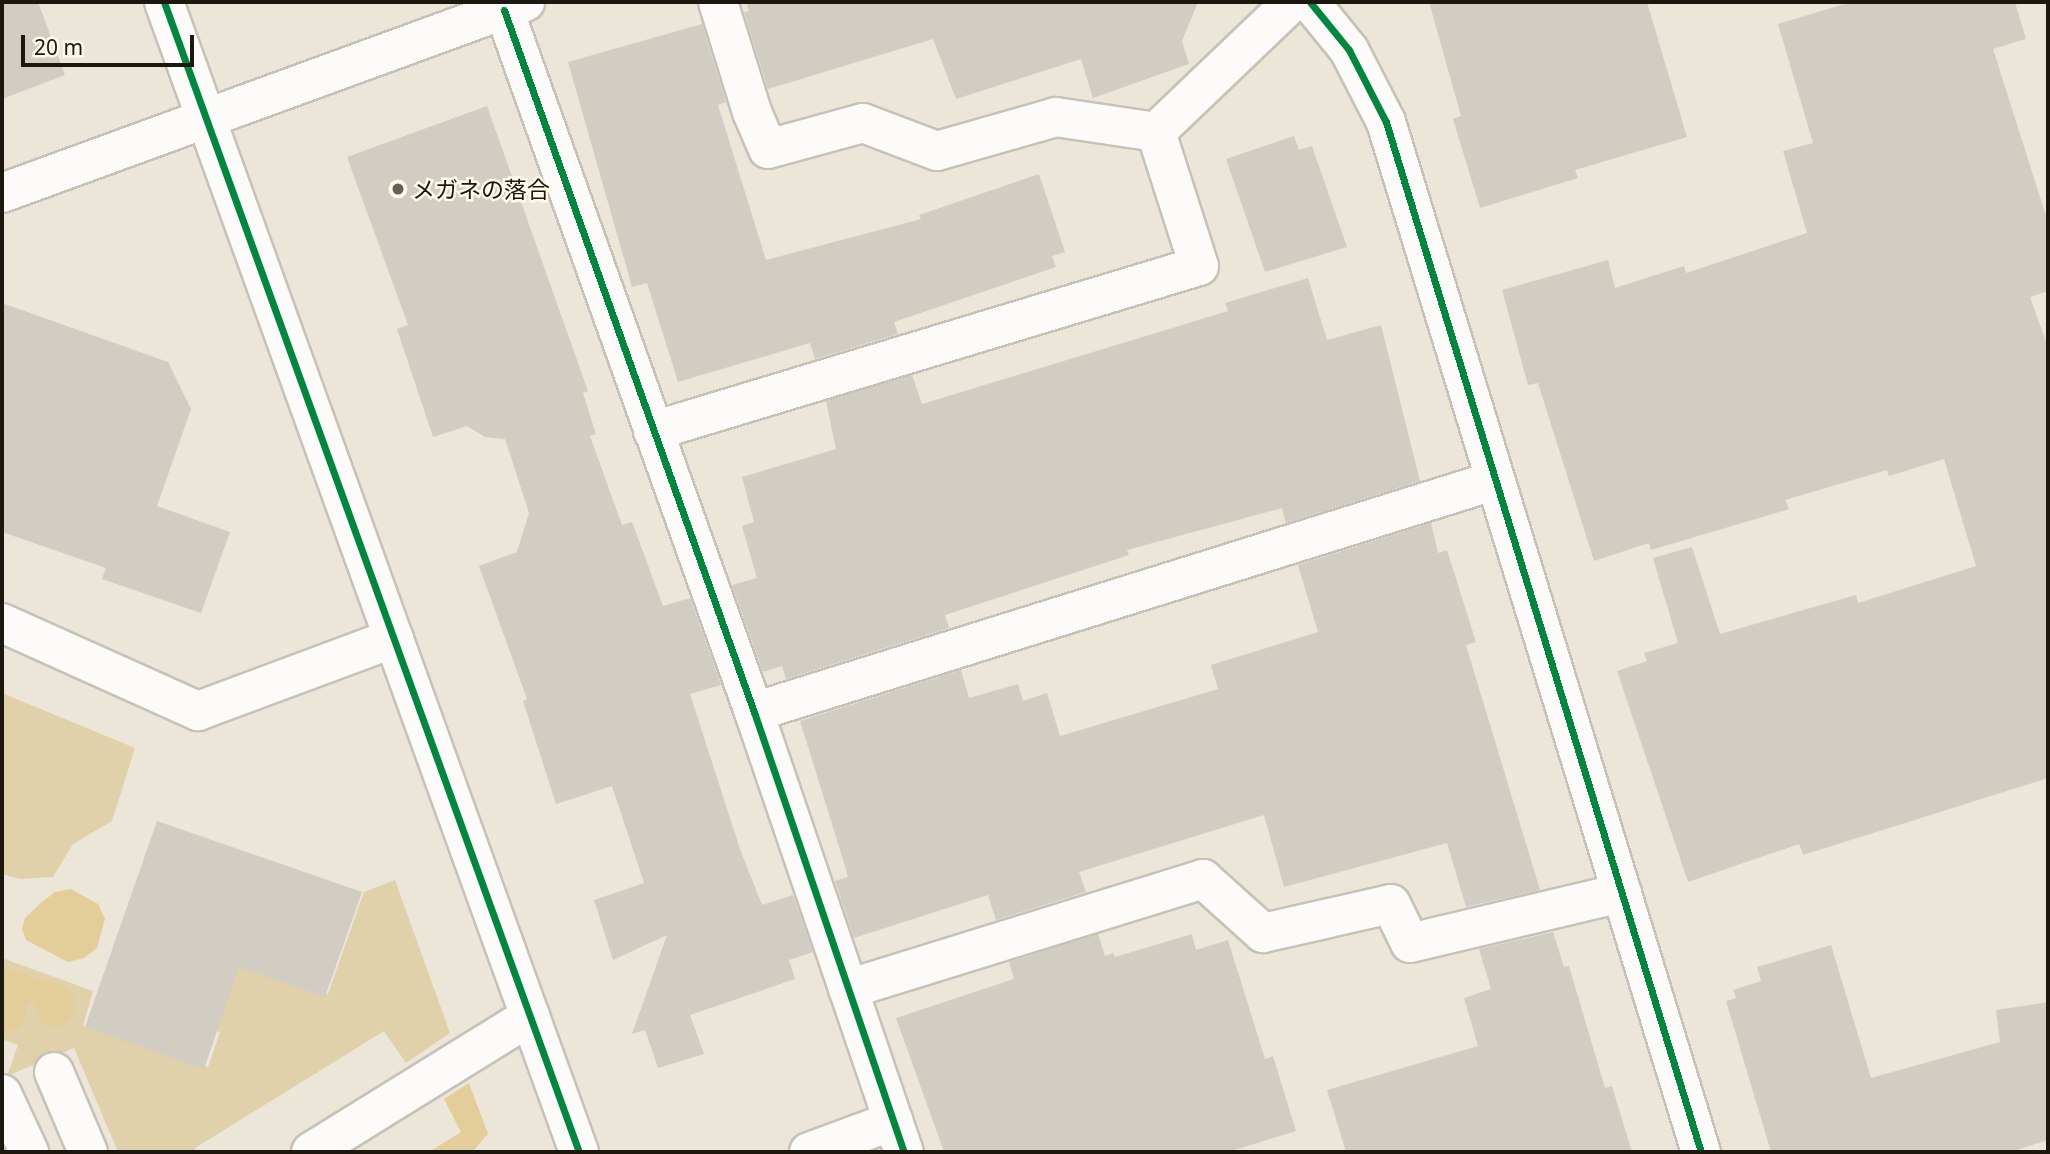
<!DOCTYPE html>
<meta charset="utf-8">
<style>
body{margin:0}
#map{position:relative;width:2050px;height:1154px;overflow:hidden;background:#ece6d9;font-family:"Noto Sans","Noto Sans JP",sans-serif}
div>[style]{position:absolute}
.green>*{inset:0;background:#e0d1ab}
.forest>*{inset:0;background:#e3cd98}
.building>*{inset:0;background:#d1cdc2}
.roads{filter:drop-shadow(2px 0 #c7c2b8) drop-shadow(-2px 0 #c7c2b8) drop-shadow(0 2px #c7c2b8) drop-shadow(0 -2px #c7c2b8)}
.minor>*{height:38px;margin:-19px;padding:0 19px;transform-origin:19px;border-radius:19px;background:#fcfbf9}
.cycleway>*{height:7px;margin:-3.5px;padding:0 3.5px;transform-origin:3.5px;border-radius:3.5px;background:#00873e}
.dots>*{width:19px;height:19px;translate:-50% -50%;box-sizing:border-box;border:4px solid #fef8e8;border-radius:50%}
span{translate:-50% -50%;white-space:nowrap;text-align:center;line-height:1.15;-webkit-text-stroke:5px #fef8e8;paint-order:stroke}
.poi-label{font-size:23px;color:#1c180f}
.left{translate:0 -50%;text-align:left}
.frame{position:absolute;inset:0;border:4px solid #1c180f;pointer-events:none}
.scale{position:absolute;left:21px;top:35px;width:173px;height:32px;box-sizing:border-box;border:4px solid #1c180f;border-top:0;padding-left:9px;font-size:21px;line-height:24px;white-space:nowrap;color:#1c180f;-webkit-text-stroke:5px #fef8e8;paint-order:stroke}
</style>
<div id="map">
<div class="green">
<div style="clip-path:polygon(2px 693px,135px 748px,112px 821px,73px 844px,53px 877px,20px 879px,2px 874px)"></div>
<div style="clip-path:polygon(395px 880px,450px 1033px,406px 1063px,384px 1031px,195px 1148px,197px 1152px,118px 1152px,74px 1048px,7px 1076px,18px 1045px,2px 1039px,2px 958px,93px 991px,83px 1026px,208px 1067px,220px 1032px,214px 1030px,237px 963px,328px 994px,364px 892px)"></div>
</div>
<div class="forest">
<div style="clip-path:polygon(71px 889px,98px 904px,105px 919px,97px 948px,84px 958px,68px 962px,26px 940px,22px 929px,25px 918px,42px 902px,55px 892px)"></div>
<div style="clip-path:polygon(2px 967px,67px 987px,75px 999px,74px 1012px,67px 1023px,54px 1027px,41px 1023px,33px 1001px,26px 1004px,26px 1019px,18px 1029px,2px 1034px)"></div>
<div style="clip-path:polygon(469px 1083px,488px 1134px,472px 1152px,429px 1152px,461px 1132px,444px 1099px)"></div>
</div>
<div class="building">
<div style="clip-path:polygon(2px 2px,38px 2px,65px 75px,2px 99px)"></div>
<div style="clip-path:polygon(746px 2px,1198px 2px,1182px 41px,1189px 64px,1093px 98px,1081px 59px,956px 99px,933px 39px,768px 89px,744px 12px,749px 11px)"></div>
<div style="clip-path:polygon(1429px 2px,1647px 2px,1687px 137px,1575px 170px,1578px 178px,1480px 208px,1453px 119px,1461px 116px)"></div>
<div style="clip-path:polygon(1851px 2px,2015px 2px,2026px 39px,1993px 49px,2048px 222px,2048px 291px,2030px 297px,2048px 347px,2048px 778px,1803px 855px,1799px 844px,1688px 882px,1617px 671px,1647px 661px,1644px 653px,1678px 643px,1653px 558px,1692px 547px,1720px 634px,1856px 595px,1858px 603px,1976px 566px,1944px 459px,1889px 476px,1887px 470px,1785px 500px,1789px 509px,1651px 550px,1649px 543px,1594px 561px,1538px 383px,1528px 385px,1502px 290px,1608px 260px,1615px 288px,1684px 266px,1686px 273px,1807px 233px,1783px 151px,1813px 143px,1778px 24px)"></div>
<div style="clip-path:polygon(702px 24px,726px 102px,718px 105px,766px 260px,921px 219px,919px 215px,1039px 174px,1065px 252px,1052px 256px,1056px 267px,894px 322px,898px 334px,815px 359px,810px 343px,678px 382px,647px 283px,632px 287px,568px 62px)"></div>
<div style="clip-path:polygon(487px 106px,588px 391px,583px 393px,596px 434px,590px 436px,622px 525px,632px 522px,663px 606px,690px 598px,721px 685px,690px 694px,740px 849px,762px 905px,793px 895px,813px 952px,789px 960px,795px 979px,690px 1015px,704px 1054px,658px 1068px,645px 1030px,632px 1034px,667px 935px,613px 960px,594px 900px,644px 883px,612px 786px,556px 804px,523px 701px,527px 699px,479px 566px,517px 552px,529px 513px,505px 439px,485px 437px,467px 426px,433px 437px,397px 329px,408px 325px,347px 157px)"></div>
<div style="clip-path:polygon(1294px 136px,1299px 150px,1312px 146px,1347px 247px,1265px 272px,1226px 159px)"></div>
<div style="clip-path:polygon(1308px 278px,1327px 340px,1381px 325px,1420px 481px,1286px 523px,1282px 508px,1127px 550px,1129px 555px,945px 615px,949px 628px,786px 679px,782px 666px,763px 672px,732px 585px,757px 578px,742px 526px,754px 522px,742px 477px,836px 449px,826px 401px,912px 375px,922px 404px,1228px 311px,1225px 303px)"></div>
<div style="clip-path:polygon(2px 303px,168px 362px,191px 409px,157px 506px,230px 532px,201px 613px,102px 579px,106px 568px,2px 532px)"></div>
<div style="clip-path:polygon(1431px 523px,1438px 553px,1447px 550px,1476px 642px,1466px 645px,1540px 890px,1466px 907px,1447px 843px,1284px 887px,1264px 815px,1079px 872px,1086px 892px,996px 920px,988px 895px,854px 938px,835px 881px,848px 877px,845px 866px,800px 721px,961px 670px,969px 698px,1018px 684px,1023px 701px,1047px 693px,1060px 736px,1218px 689px,1211px 665px,1318px 632px,1298px 565px)"></div>
<div style="clip-path:polygon(157px 821px,362px 892px,325px 997px,239px 967px,204px 1069px,85px 1027px)"></div>
<div style="clip-path:polygon(1553px 932px,1564px 967px,1569px 966px,1605px 1088px,1612px 1086px,1632px 1152px,1346px 1152px,1327px 1090px,1478px 1046px,1464px 998px,1491px 989px,1479px 949px)"></div>
<div style="clip-path:polygon(1098px 934px,1105px 956px,1113px 953px,1115px 957px,1192px 934px,1196px 950px,1228px 940px,1265px 1059px,1273px 1056px,1296px 1131px,1228px 1152px,944px 1152px,896px 1018px,1014px 979px,1009px 962px)"></div>
<div style="clip-path:polygon(1831px 945px,1871px 1078px,2000px 1042px,1996px 1010px,2048px 1002px,2048px 1140px,2010px 1152px,1771px 1152px,1726px 1001px,1736px 998px,1733px 990px,1761px 981px,1757px 967px)"></div>
</div>
<div class="roads">
<div class="minor">
<div style="left:164px;top:2px;width:1223px;rotate:70.16deg"></div>
<div style="left:718px;top:2px;width:115px;rotate:72.8deg"></div>
<div style="left:752px;top:112px;width:40px;rotate:66.6deg"></div>
<div style="left:768px;top:149px;width:98px;rotate:-15.3deg"></div>
<div style="left:863px;top:123px;width:79px;rotate:20.7deg"></div>
<div style="left:937px;top:151px;width:124px;rotate:-15.9deg"></div>
<div style="left:1056px;top:117px;width:101px;rotate:8.5deg"></div>
<div style="left:1310px;top:2px;width:62px;rotate:50.9deg"></div>
<div style="left:1349px;top:50px;width:81px;rotate:62.8deg"></div>
<div style="left:1386px;top:122px;width:1077px;rotate:73deg"></div>
<div style="left:504px;top:10px;width:745px;rotate:70.4deg"></div>
<div style="left:754px;top:712px;width:465px;rotate:71.2deg"></div>
<div style="left:2px;top:193px;width:557px;rotate:-20.06deg"></div>
<div style="left:653px;top:431px;width:570px;rotate:-16.81deg"></div>
<div style="left:1199px;top:266px;width:141px;rotate:-107.8deg"></div>
<div style="left:1156px;top:132px;width:188px;rotate:-43.7deg"></div>
<div style="left:2px;top:623px;width:215px;rotate:24.2deg"></div>
<div style="left:198px;top:711px;width:209px;rotate:-20.4deg"></div>
<div style="left:754px;top:712px;width:777px;rotate:-17.36deg"></div>
<div style="left:848px;top:989px;width:372px;rotate:-17.2deg"></div>
<div style="left:1203px;top:879px;width:81px;rotate:42deg"></div>
<div style="left:1263px;top:933px;width:131px;rotate:-12.8deg"></div>
<div style="left:1391px;top:904px;width:43px;rotate:64deg"></div>
<div style="left:1410px;top:943px;width:218px;rotate:-13.3deg"></div>
<div style="left:54px;top:1072px;width:87px;rotate:67deg"></div>
<div style="left:2px;top:1094px;width:64px;rotate:65deg"></div>
<div style="left:311px;top:1152px;width:258px;rotate:-31.8deg"></div>
<div style="left:809px;top:1152px;width:90px;rotate:-20.3deg"></div>
</div>
</div>
<div class="cycleway">
<div style="left:164px;top:2px;width:1223px;rotate:70.16deg"></div>
<div style="left:1310px;top:2px;width:62px;rotate:50.9deg"></div>
<div style="left:1349px;top:50px;width:81px;rotate:62.8deg"></div>
<div style="left:1386px;top:122px;width:1077px;rotate:73deg"></div>
<div style="left:504px;top:10px;width:745px;rotate:70.4deg"></div>
<div style="left:754px;top:712px;width:465px;rotate:71.2deg"></div>
</div>
<div class="dots">
<div style="left:398px;top:189px;background:#656056"></div>
</div>
<div class="poi-label">
<span class="left" style="left:412px;top:189px">メガネの落合</span>
</div>
<div class="frame"></div>
<div class="scale">20 m</div>
</div>
